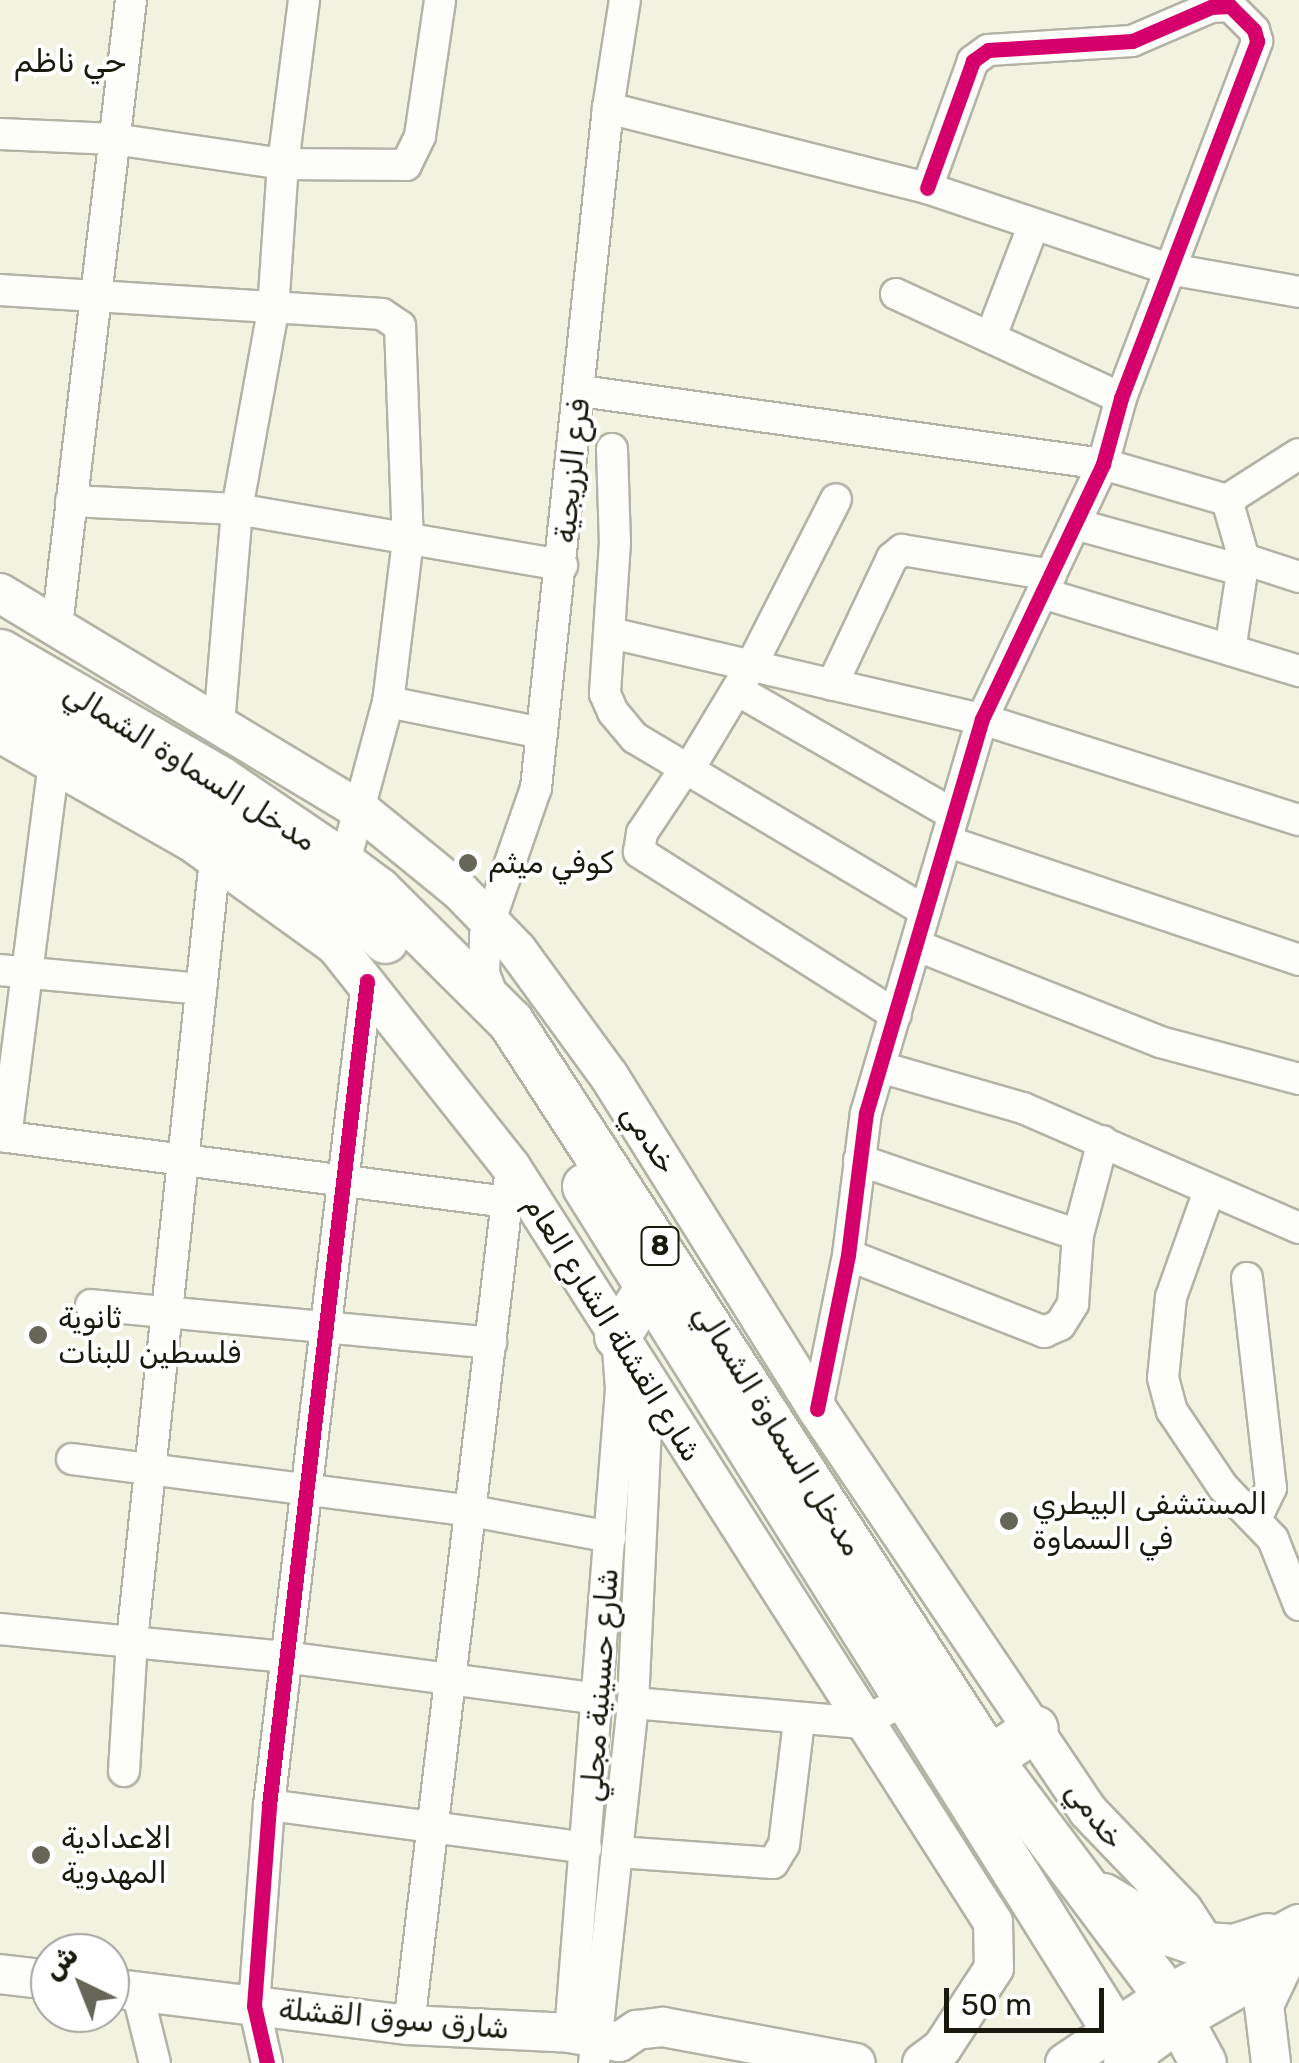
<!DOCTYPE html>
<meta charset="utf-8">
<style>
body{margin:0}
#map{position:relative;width:1299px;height:2063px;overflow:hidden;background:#f2f2e1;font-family:Rubik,"Noto Naskh Arabic",sans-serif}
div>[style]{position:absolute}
.roads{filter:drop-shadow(2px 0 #b2b2a5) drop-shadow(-2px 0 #b2b2a5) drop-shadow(0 2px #b2b2a5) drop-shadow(0 -2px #b2b2a5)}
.minor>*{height:30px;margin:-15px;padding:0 15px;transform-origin:15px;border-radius:15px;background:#fdfdfa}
.major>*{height:38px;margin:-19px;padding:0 19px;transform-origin:19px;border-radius:19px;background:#fdfdfa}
.highway>*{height:45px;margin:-22.5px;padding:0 22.5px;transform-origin:22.5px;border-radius:22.5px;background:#fdfdfa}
.cycleway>*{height:15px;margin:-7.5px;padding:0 7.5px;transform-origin:7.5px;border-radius:7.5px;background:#d6006c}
.dots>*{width:28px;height:28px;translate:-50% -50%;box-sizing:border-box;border:5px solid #fff;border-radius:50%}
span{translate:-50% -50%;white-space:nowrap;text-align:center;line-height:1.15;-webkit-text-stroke:8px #fff;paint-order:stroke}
.shield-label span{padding:2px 8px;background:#fff;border:2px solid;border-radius:8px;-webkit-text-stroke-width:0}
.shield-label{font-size:28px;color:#19190e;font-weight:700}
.street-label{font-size:30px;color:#19190e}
.poi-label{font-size:30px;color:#19190e}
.left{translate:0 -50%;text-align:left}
.neighbourhood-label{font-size:32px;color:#19190e}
.north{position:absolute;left:30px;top:1933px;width:100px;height:100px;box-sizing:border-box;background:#fff;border:2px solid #a3a39f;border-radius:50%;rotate:317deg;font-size:28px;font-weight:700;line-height:40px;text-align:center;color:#19190e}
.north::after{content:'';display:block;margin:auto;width:35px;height:45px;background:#656558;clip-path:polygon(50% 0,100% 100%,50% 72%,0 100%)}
.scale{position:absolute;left:944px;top:1988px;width:160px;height:45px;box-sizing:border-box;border:5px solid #19190e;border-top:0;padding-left:12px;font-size:30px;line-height:35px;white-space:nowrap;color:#19190e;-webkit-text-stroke:8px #fff;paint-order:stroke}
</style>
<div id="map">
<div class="roads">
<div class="minor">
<div style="left:608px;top:108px;width:329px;rotate:14.1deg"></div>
<div style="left:927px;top:188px;width:255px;rotate:18.5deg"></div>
<div style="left:1169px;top:269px;width:132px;rotate:10deg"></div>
<div style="left:0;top:134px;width:114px;rotate:2.5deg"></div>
<div style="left:114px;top:139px;width:171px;rotate:8.4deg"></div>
<div style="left:283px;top:164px;width:123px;rotate:0.5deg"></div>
<div style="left:406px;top:165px;width:32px;rotate:-64deg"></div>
<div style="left:420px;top:136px;width:137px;rotate:-81.6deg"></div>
<div style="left:0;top:290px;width:383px;rotate:3.6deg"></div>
<div style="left:382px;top:314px;width:22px;rotate:34deg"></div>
<div style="left:400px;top:326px;width:214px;rotate:87.9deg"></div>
<div style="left:408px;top:540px;width:163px;rotate:97deg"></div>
<div style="left:388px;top:702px;width:169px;rotate:105.1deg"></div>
<div style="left:896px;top:294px;width:248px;rotate:24.8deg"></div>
<div style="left:991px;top:336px;width:120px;rotate:-69deg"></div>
<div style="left:581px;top:391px;width:527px;rotate:7.96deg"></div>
<div style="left:1103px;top:464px;width:129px;rotate:16.2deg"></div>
<div style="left:1227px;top:500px;width:85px;rotate:-32.6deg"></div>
<div style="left:612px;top:449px;width:93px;rotate:88.2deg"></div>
<div style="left:615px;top:542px;width:152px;rotate:93.8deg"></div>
<div style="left:605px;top:694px;width:20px;rotate:66deg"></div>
<div style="left:613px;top:712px;width:34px;rotate:50deg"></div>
<div style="left:635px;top:738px;width:338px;rotate:30.8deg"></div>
<div style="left:1227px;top:500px;width:61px;rotate:73.9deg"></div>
<div style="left:1244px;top:559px;width:92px;rotate:98.7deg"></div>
<div style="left:71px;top:501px;width:166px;rotate:2.8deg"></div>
<div style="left:237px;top:509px;width:330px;rotate:9.8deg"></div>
<div style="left:1075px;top:524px;width:175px;rotate:15.5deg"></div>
<div style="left:1244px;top:559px;width:58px;rotate:18.1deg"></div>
<div style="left:1042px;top:593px;width:269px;rotate:16.9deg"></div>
<div style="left:57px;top:626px;width:630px;rotate:-83.26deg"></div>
<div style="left:611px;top:633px;width:381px;rotate:13.1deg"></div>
<div style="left:982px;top:719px;width:333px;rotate:17.7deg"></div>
<div style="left:832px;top:685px;width:140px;rotate:-64.7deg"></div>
<div style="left:892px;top:558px;width:13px;rotate:-39deg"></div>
<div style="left:902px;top:550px;width:151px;rotate:9.5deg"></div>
<div style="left:737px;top:690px;width:250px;rotate:29.9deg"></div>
<div style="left:388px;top:702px;width:157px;rotate:11.4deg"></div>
<div style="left:219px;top:724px;width:216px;rotate:-85.2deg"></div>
<div style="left:237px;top:509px;width:202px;rotate:-79.7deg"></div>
<div style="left:273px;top:310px;width:146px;rotate:-86.1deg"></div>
<div style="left:283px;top:164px;width:165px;rotate:-82.7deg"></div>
<div style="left:686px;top:767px;width:79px;rotate:123.7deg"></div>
<div style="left:642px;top:833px;width:19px;rotate:99deg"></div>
<div style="left:639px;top:852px;width:304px;rotate:32.4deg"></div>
<div style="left:689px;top:769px;width:120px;rotate:-59deg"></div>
<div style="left:751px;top:666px;width:187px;rotate:-63deg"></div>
<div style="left:946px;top:841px;width:373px;rotate:18.6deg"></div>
<div style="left:918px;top:946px;width:260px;rotate:21.6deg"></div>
<div style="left:1160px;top:1042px;width:144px;rotate:14.9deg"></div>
<div style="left:0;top:970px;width:202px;rotate:5.4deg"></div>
<div style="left:495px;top:1002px;width:31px;rotate:-111deg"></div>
<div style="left:484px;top:973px;width:38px;rotate:-88deg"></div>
<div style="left:485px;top:935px;width:156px;rotate:-70.9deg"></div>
<div style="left:536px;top:788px;width:684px;rotate:-83.96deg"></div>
<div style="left:608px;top:108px;width:109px;rotate:-81.1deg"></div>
<div style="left:880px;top:1067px;width:149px;rotate:16deg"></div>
<div style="left:1023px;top:1108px;width:301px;rotate:23.5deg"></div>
<div style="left:0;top:1136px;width:511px;rotate:7.42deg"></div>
<div style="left:6px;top:1137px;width:376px;rotate:-82.7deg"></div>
<div style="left:859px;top:1160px;width:231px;rotate:18.9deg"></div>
<div style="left:1209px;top:1191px;width:113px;rotate:109.7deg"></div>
<div style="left:1171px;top:1297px;width:81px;rotate:95.6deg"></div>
<div style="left:1163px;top:1378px;width:34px;rotate:75deg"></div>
<div style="left:1172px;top:1411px;width:92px;rotate:56.1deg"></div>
<div style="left:1223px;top:1487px;width:72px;rotate:46.1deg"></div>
<div style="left:1273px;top:1539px;width:71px;rotate:68.5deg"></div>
<div style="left:848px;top:1255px;width:211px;rotate:21.4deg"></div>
<div style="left:1044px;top:1332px;width:17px;rotate:-24deg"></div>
<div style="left:1060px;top:1325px;width:25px;rotate:-58deg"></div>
<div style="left:1073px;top:1304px;width:69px;rotate:-85.9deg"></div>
<div style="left:1078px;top:1235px;width:97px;rotate:-75.1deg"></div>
<div style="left:1247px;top:1278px;width:211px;rotate:83.5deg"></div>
<div style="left:1271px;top:1488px;width:32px;rotate:116deg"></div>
<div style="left:91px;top:1305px;width:402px;rotate:5.4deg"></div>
<div style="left:817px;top:1409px;width:157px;rotate:-78.6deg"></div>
<div style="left:848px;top:1255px;width:143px;rotate:-82.8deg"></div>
<div style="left:866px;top:1113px;width:411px;rotate:-73.6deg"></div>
<div style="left:982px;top:719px;width:282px;rotate:-64.6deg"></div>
<div style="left:1103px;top:464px;width:68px;rotate:-74.7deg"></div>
<div style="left:1121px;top:398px;width:382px;rotate:-69.1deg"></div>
<div style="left:1257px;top:41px;width:11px;rotate:-105deg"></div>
<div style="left:1254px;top:30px;width:34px;rotate:-135deg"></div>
<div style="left:1230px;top:6px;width:19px;rotate:177deg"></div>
<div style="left:1211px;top:7px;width:86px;rotate:156.7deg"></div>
<div style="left:1132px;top:41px;width:144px;rotate:176.4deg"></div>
<div style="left:988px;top:50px;width:19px;rotate:144deg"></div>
<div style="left:973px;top:61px;width:135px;rotate:109.9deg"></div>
<div style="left:72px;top:1459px;width:403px;rotate:7.4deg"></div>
<div style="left:472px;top:1511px;width:141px;rotate:10.6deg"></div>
<div style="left:0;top:1629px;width:286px;rotate:5.6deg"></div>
<div style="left:285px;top:1657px;width:318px;rotate:7.6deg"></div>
<div style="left:633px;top:1703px;width:230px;rotate:5deg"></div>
<div style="left:862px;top:1723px;width:55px;rotate:-28.4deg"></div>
<div style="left:124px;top:1771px;width:131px;rotate:-86.5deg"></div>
<div style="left:132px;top:1640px;width:785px;rotate:-83.93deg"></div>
<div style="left:269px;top:1805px;width:320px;rotate:7.7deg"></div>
<div style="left:618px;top:1852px;width:155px;rotate:4.1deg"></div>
<div style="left:773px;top:1863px;width:21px;rotate:-59deg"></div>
<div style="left:784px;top:1845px;width:125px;rotate:-83.1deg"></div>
<div style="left:137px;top:1991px;width:74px;rotate:76deg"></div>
<div style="left:409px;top:2025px;width:864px;rotate:-83.22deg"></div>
<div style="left:570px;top:2033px;width:646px;rotate:-85.47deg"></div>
<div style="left:621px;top:1389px;width:53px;rotate:-94.3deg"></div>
<div style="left:267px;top:2063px;width:58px;rotate:-102.8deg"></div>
<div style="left:254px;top:2006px;width:202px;rotate:-85.7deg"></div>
<div style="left:269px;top:1805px;width:830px;rotate:-83.22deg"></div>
<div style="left:594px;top:2063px;width:362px;rotate:-83.8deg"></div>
<div style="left:633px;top:1703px;width:318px;rotate:-87.3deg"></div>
</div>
<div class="major">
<div style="left:0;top:593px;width:424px;rotate:31.1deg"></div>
<div style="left:363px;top:812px;width:125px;rotate:39.2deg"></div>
<div style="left:460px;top:891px;width:82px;rotate:46deg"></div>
<div style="left:517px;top:950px;width:156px;rotate:53.9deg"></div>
<div style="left:609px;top:1076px;width:393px;rotate:58deg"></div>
<div style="left:817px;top:1409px;width:485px;rotate:56deg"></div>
<div style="left:1088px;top:1811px;width:137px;rotate:46.2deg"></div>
<div style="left:1183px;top:1910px;width:42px;rotate:56.7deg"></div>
<div style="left:0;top:733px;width:221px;rotate:29.6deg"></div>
<div style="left:192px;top:842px;width:178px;rotate:35.8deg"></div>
<div style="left:336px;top:946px;width:282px;rotate:51.6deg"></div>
<div style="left:511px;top:1167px;width:896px;rotate:57.45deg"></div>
<div style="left:993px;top:1922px;width:46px;rotate:88.8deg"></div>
<div style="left:994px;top:1968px;width:95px;rotate:123deg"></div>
<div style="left:942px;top:2048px;width:25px;rotate:143deg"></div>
<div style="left:0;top:1974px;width:50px;rotate:6.8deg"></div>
<div style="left:110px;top:1988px;width:301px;rotate:7.1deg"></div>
<div style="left:409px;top:2025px;width:161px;rotate:2.8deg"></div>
<div style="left:570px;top:2033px;width:50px;rotate:10.4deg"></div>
<div style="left:619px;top:2042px;width:22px;rotate:-34deg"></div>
<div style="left:637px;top:2030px;width:26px;rotate:-7deg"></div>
<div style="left:663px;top:2027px;width:196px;rotate:10.6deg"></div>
<div style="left:1065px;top:2063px;width:122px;rotate:-34deg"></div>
<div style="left:1166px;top:1995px;width:151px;rotate:-28.1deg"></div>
<div style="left:1123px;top:2063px;width:72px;rotate:-35.9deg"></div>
<div style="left:1181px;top:2021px;width:136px;rotate:-29.6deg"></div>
<div style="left:1271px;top:2063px;width:58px;rotate:-96.9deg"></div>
<div style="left:1264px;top:2005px;width:49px;rotate:-64.5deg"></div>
</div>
<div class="highway">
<div style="left:0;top:652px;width:254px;rotate:30deg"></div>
<div style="left:220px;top:779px;width:125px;rotate:34.2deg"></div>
<div style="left:323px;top:849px;width:69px;rotate:36.7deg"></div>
<div style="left:378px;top:890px;width:186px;rotate:44.8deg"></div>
<div style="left:510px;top:1021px;width:880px;rotate:57.01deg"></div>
<div style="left:989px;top:1759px;width:295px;rotate:53.1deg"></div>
<div style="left:1166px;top:1995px;width:77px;rotate:61.4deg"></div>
<div style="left:0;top:694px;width:415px;rotate:31.4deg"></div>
<div style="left:354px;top:910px;width:43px;rotate:44.1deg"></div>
<div style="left:585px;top:1186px;width:1035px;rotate:57.91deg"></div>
<div style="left:617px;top:1336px;width:58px;rotate:-57.7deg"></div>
<div style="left:989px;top:1759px;width:55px;rotate:-34deg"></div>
<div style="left:1103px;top:1896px;width:64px;rotate:31deg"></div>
<div style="left:1158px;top:1929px;width:51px;rotate:18.4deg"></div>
<div style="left:1206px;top:1945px;width:28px;rotate:4deg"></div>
<div style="left:1234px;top:1947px;width:35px;rotate:-18deg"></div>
</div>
</div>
<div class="cycleway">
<div style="left:817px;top:1409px;width:157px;rotate:-78.6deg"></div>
<div style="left:848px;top:1255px;width:143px;rotate:-82.8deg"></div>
<div style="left:866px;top:1113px;width:411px;rotate:-73.6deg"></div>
<div style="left:982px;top:719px;width:282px;rotate:-64.6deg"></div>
<div style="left:1103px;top:464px;width:68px;rotate:-74.7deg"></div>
<div style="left:1121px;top:398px;width:382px;rotate:-69.1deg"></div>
<div style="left:1257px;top:41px;width:11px;rotate:-105deg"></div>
<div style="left:1254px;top:30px;width:34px;rotate:-135deg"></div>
<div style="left:1230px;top:6px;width:19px;rotate:177deg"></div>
<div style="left:1211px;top:7px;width:86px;rotate:156.7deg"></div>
<div style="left:1132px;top:41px;width:144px;rotate:176.4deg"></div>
<div style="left:988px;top:50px;width:19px;rotate:144deg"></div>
<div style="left:973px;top:61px;width:135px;rotate:109.9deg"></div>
<div style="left:267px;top:2063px;width:58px;rotate:-102.8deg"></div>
<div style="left:254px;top:2006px;width:202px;rotate:-85.7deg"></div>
<div style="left:269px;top:1805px;width:830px;rotate:-83.22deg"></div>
</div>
<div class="dots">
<div style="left:468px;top:863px;background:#656558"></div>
<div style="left:38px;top:1335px;background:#656558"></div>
<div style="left:1009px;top:1521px;background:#656558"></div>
<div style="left:41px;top:1855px;background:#656558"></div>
</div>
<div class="shield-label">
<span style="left:660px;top:1246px">8</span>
</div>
<div class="street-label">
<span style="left:572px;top:471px;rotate:-84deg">فرع الزريجية</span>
<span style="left:190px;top:767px;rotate:32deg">مدخل السماوة الشمالي</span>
<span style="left:649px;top:1139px;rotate:57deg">خدمي</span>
<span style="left:613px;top:1329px;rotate:58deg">شارع القشلة الشارع العام</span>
<span style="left:778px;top:1430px;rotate:58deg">مدخل السماوة الشمالي</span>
<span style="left:600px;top:1685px;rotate:-86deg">شارع حسينية مجلي</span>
<span style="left:1095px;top:1815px;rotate:53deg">خدمي</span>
<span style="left:394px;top:2019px;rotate:5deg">شارق سوق القشلة</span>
</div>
<div class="poi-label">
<span class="left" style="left:488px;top:863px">كوفي ميثم</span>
<span class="left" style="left:58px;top:1335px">ثانوية<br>فلسطين للبنات</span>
<span class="left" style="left:1032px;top:1521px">المستشفى البيطري<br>في السماوة</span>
<span class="left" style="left:61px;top:1855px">الاعدادية<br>المهدوية</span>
</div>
<div class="neighbourhood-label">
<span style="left:70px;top:61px">حي ناظم</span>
</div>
<div class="north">ش</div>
<div class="scale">50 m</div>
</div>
